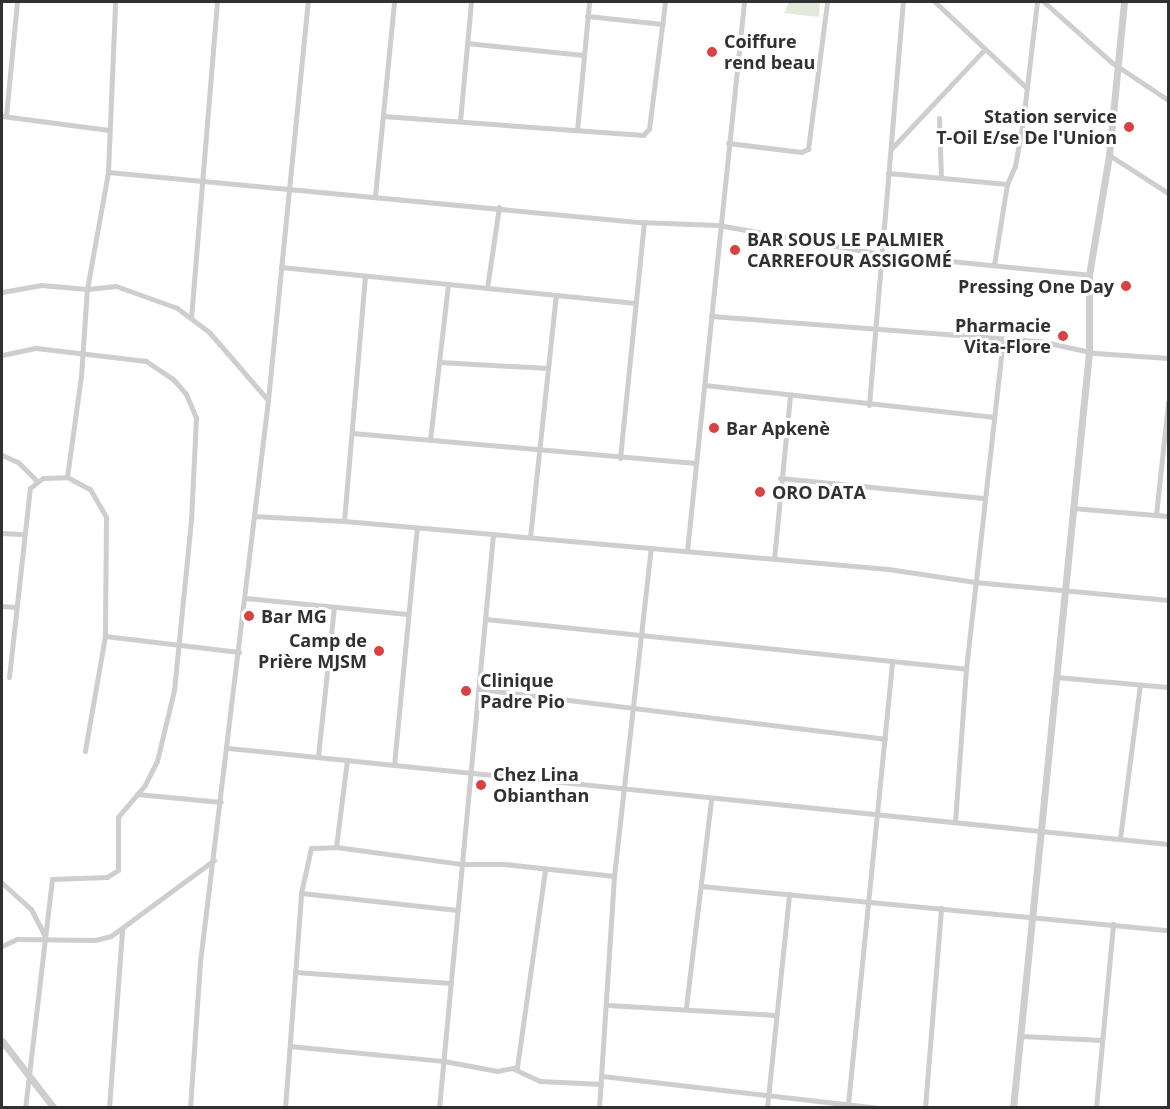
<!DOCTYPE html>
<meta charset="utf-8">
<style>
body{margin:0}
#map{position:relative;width:1170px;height:1109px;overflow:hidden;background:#fff;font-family:"Open Sans",sans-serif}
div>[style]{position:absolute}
.green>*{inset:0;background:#e3e9dd}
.minor>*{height:5px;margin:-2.5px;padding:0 2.5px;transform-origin:2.5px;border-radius:2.5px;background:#cecece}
.tertiary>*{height:7px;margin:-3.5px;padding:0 3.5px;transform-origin:3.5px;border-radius:3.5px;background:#cecece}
.dots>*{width:16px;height:16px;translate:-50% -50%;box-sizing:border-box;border:3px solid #fff;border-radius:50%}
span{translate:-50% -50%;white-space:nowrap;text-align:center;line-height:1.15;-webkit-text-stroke:6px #fff;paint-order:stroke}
.poi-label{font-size:18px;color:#313131;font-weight:700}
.left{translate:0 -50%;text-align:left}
.right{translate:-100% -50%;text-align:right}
.frame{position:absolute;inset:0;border:3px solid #313131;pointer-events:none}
</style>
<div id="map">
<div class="green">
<div style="clip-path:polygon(789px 2px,820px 2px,819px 17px,784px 13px)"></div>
</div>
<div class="minor">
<div style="left:935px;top:2px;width:126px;rotate:43.1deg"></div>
<div style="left:1044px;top:2px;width:90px;rotate:41.8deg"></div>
<div style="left:1111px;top:62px;width:69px;rotate:33.7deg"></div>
<div style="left:587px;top:16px;width:76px;rotate:6deg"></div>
<div style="left:467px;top:43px;width:117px;rotate:5.9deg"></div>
<div style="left:2px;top:116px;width:108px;rotate:7.5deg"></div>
<div style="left:6px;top:116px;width:115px;rotate:-84.5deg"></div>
<div style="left:383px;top:116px;width:261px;rotate:4.2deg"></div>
<div style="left:643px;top:135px;width:8px;rotate:-45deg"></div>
<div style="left:649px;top:129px;width:128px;rotate:-82.8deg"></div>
<div style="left:939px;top:118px;width:60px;rotate:88.1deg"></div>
<div style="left:460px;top:121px;width:120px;rotate:-84.7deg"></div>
<div style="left:577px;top:130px;width:129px;rotate:-84.6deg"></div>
<div style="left:728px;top:143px;width:74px;rotate:7deg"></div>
<div style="left:801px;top:152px;width:8px;rotate:-23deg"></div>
<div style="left:808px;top:149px;width:148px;rotate:-82.6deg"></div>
<div style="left:891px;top:149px;width:137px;rotate:-46.8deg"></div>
<div style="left:1109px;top:155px;width:70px;rotate:32.8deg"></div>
<div style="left:108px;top:172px;width:532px;rotate:5.39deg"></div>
<div style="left:638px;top:222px;width:80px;rotate:2.1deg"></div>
<div style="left:718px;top:225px;width:165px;rotate:10.1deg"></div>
<div style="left:880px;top:254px;width:210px;rotate:5.7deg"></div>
<div style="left:888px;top:173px;width:120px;rotate:5.3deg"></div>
<div style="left:375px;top:196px;width:195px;rotate:-84.4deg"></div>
<div style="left:994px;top:265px;width:82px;rotate:-80.9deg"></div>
<div style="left:1007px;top:184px;width:20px;rotate:-66deg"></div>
<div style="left:1015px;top:166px;width:46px;rotate:-79.9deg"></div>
<div style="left:1023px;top:121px;width:120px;rotate:-83.3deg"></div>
<div style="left:281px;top:267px;width:356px;rotate:5.8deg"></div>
<div style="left:487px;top:288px;width:82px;rotate:-81.6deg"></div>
<div style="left:2px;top:292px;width:40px;rotate:-10deg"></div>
<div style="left:41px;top:285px;width:46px;rotate:5deg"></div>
<div style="left:87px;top:289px;width:29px;rotate:-6deg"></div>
<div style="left:116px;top:286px;width:65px;rotate:19.8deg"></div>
<div style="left:177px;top:308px;width:40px;rotate:37deg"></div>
<div style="left:209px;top:332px;width:90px;rotate:49.1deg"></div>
<div style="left:268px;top:400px;width:566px;rotate:96.9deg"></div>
<div style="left:200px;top:962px;width:146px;rotate:93.9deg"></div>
<div style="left:711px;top:316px;width:329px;rotate:4.4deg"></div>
<div style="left:1039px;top:341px;width:57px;rotate:12.1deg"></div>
<div style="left:1095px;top:353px;width:73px;rotate:3.9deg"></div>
<div style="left:191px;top:318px;width:317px;rotate:-85.3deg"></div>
<div style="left:2px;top:355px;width:35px;rotate:-12deg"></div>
<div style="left:36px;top:348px;width:111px;rotate:6.7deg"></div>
<div style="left:146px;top:361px;width:32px;rotate:34deg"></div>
<div style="left:173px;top:379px;width:20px;rotate:49deg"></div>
<div style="left:186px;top:394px;width:26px;rotate:67deg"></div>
<div style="left:196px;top:418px;width:102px;rotate:92.8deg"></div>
<div style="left:191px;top:520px;width:171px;rotate:95.7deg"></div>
<div style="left:174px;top:690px;width:73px;rotate:103.5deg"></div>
<div style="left:157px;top:761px;width:27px;rotate:117deg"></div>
<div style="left:145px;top:785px;width:42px;rotate:130.2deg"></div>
<div style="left:118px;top:817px;width:53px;rotate:90deg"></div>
<div style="left:118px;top:870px;width:13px;rotate:148deg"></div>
<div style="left:107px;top:877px;width:55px;rotate:177.9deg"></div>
<div style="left:52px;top:879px;width:231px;rotate:96.7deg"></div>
<div style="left:439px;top:362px;width:109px;rotate:3.2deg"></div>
<div style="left:704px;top:385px;width:292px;rotate:6.3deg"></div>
<div style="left:268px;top:400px;width:400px;rotate:-84.3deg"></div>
<div style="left:869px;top:405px;width:404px;rotate:-85.2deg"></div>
<div style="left:352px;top:433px;width:345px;rotate:5deg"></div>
<div style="left:430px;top:440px;width:157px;rotate:-83.4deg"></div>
<div style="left:2px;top:455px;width:17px;rotate:24deg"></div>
<div style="left:18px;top:462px;width:25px;rotate:45deg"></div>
<div style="left:620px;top:458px;width:236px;rotate:-84.2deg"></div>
<div style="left:67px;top:477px;width:102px;rotate:-82.1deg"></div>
<div style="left:81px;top:376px;width:87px;rotate:-86.1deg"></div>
<div style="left:87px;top:289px;width:119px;rotate:-79.8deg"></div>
<div style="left:108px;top:172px;width:170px;rotate:-87.6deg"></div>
<div style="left:780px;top:478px;width:204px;rotate:5.6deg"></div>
<div style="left:1072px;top:508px;width:96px;rotate:4.8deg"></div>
<div style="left:1156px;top:515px;width:114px;rotate:-83.9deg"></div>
<div style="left:254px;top:516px;width:90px;rotate:3.2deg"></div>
<div style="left:344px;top:521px;width:546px;rotate:5.04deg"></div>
<div style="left:888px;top:569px;width:88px;rotate:8.5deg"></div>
<div style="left:975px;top:582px;width:194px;rotate:5.3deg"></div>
<div style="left:344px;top:521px;width:246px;rotate:-85.1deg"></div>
<div style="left:2px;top:533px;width:22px;rotate:3deg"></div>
<div style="left:530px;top:537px;width:243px;rotate:-83.9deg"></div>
<div style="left:687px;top:551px;width:552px;rotate:-84.07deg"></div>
<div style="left:774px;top:559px;width:164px;rotate:-84.4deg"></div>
<div style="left:245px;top:598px;width:163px;rotate:5.6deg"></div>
<div style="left:2px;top:606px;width:14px;rotate:4deg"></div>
<div style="left:486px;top:619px;width:483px;rotate:5.9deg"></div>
<div style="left:105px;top:636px;width:135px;rotate:6.8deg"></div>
<div style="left:9px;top:677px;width:190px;rotate:-83.7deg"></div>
<div style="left:30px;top:488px;width:16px;rotate:-38deg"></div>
<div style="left:43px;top:478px;width:24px;rotate:-2deg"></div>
<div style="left:67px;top:477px;width:26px;rotate:28deg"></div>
<div style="left:90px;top:489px;width:32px;rotate:60deg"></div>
<div style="left:106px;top:517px;width:119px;rotate:90.5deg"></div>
<div style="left:105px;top:636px;width:117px;rotate:99.9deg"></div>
<div style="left:1056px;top:677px;width:112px;rotate:5.1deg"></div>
<div style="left:479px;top:689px;width:409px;rotate:7deg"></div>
<div style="left:228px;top:748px;width:945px;rotate:5.83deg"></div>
<div style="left:318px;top:756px;width:150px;rotate:-83.9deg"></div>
<div style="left:394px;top:765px;width:238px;rotate:-84.5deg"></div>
<div style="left:137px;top:794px;width:84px;rotate:5.4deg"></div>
<div style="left:955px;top:822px;width:153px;rotate:-85.9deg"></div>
<div style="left:966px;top:669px;width:332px;rotate:-83.6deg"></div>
<div style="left:1120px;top:838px;width:154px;rotate:-82.6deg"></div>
<div style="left:336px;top:847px;width:88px;rotate:-82.8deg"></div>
<div style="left:2px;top:883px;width:39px;rotate:42deg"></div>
<div style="left:31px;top:909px;width:30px;rotate:63deg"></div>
<div style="left:701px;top:886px;width:469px;rotate:5.4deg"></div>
<div style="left:301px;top:893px;width:157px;rotate:6.2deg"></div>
<div style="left:2px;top:946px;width:17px;rotate:-25deg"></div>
<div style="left:17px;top:939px;width:78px;rotate:0.7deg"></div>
<div style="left:95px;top:940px;width:16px;rotate:-14deg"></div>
<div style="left:111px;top:936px;width:128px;rotate:-36.4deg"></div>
<div style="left:295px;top:972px;width:156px;rotate:4deg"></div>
<div style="left:608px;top:1005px;width:167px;rotate:3.4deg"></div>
<div style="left:686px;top:1007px;width:209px;rotate:-83.1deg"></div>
<div style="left:1021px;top:1036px;width:81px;rotate:2.8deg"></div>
<div style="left:290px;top:1046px;width:155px;rotate:5.6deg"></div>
<div style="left:444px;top:1061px;width:54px;rotate:10.7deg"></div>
<div style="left:497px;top:1071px;width:20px;rotate:-11deg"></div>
<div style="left:517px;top:1067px;width:198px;rotate:-81.9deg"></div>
<div style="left:514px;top:1069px;width:29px;rotate:25deg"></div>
<div style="left:540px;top:1081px;width:61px;rotate:2.8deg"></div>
<div style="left:602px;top:1076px;width:279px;rotate:6.6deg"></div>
<div style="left:848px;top:1104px;width:444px;rotate:-84.3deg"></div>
<div style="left:109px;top:1108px;width:179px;rotate:-85.8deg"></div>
<div style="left:285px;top:1108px;width:216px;rotate:-85.7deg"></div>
<div style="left:301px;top:893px;width:46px;rotate:-77.5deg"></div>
<div style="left:311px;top:848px;width:25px;rotate:-2deg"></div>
<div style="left:336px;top:847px;width:126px;rotate:7.7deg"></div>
<div style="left:461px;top:864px;width:43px"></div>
<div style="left:504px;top:864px;width:111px;rotate:6.2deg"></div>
<div style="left:439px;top:1108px;width:576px;rotate:-84.62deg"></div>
<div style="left:599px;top:1108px;width:232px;rotate:-86.3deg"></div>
<div style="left:614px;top:876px;width:330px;rotate:-83.6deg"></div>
<div style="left:767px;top:1108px;width:215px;rotate:-84.1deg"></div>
<div style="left:925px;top:1108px;width:201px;rotate:-85.4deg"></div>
<div style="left:1096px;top:1108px;width:185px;rotate:-84.7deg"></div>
</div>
<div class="tertiary">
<div style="left:2px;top:1041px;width:85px;rotate:52.2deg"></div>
<div style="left:1013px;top:1108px;width:760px;rotate:-84.26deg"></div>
<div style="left:1089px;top:352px;width:77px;rotate:-90deg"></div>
<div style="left:1089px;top:275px;width:122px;rotate:-80.5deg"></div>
<div style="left:1109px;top:155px;width:154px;rotate:-84.4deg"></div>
</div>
<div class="dots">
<div style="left:712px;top:52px;background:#d94242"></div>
<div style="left:1129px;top:127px;background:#d94242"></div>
<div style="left:735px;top:250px;background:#d94242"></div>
<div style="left:1126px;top:286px;background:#d94242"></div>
<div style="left:1063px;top:336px;background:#d94242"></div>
<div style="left:714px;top:428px;background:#d94242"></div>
<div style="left:760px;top:492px;background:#d94242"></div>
<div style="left:249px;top:616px;background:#d94242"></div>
<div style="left:379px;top:651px;background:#d94242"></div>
<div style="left:466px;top:691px;background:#d94242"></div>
<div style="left:481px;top:785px;background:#d94242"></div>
</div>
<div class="poi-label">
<span class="left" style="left:724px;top:52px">Coiffure<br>rend beau</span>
<span class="right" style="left:1117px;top:127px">Station service<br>T-Oil E/se De l'Union</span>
<span class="left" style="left:747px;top:250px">BAR SOUS LE PALMIER<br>CARREFOUR ASSIGOMÉ</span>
<span class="right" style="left:1114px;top:286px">Pressing One Day</span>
<span class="right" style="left:1051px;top:336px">Pharmacie<br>Vita-Flore</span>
<span class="left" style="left:726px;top:428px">Bar Apkenè</span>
<span class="left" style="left:772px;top:492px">ORO DATA</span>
<span class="left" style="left:261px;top:616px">Bar MG</span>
<span class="right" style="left:367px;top:651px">Camp de<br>Prière MJSM</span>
<span class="left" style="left:480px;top:691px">Clinique<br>Padre Pio</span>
<span class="left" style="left:493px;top:785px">Chez Lina<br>Obianthan</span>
</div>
<div class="frame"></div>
</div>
